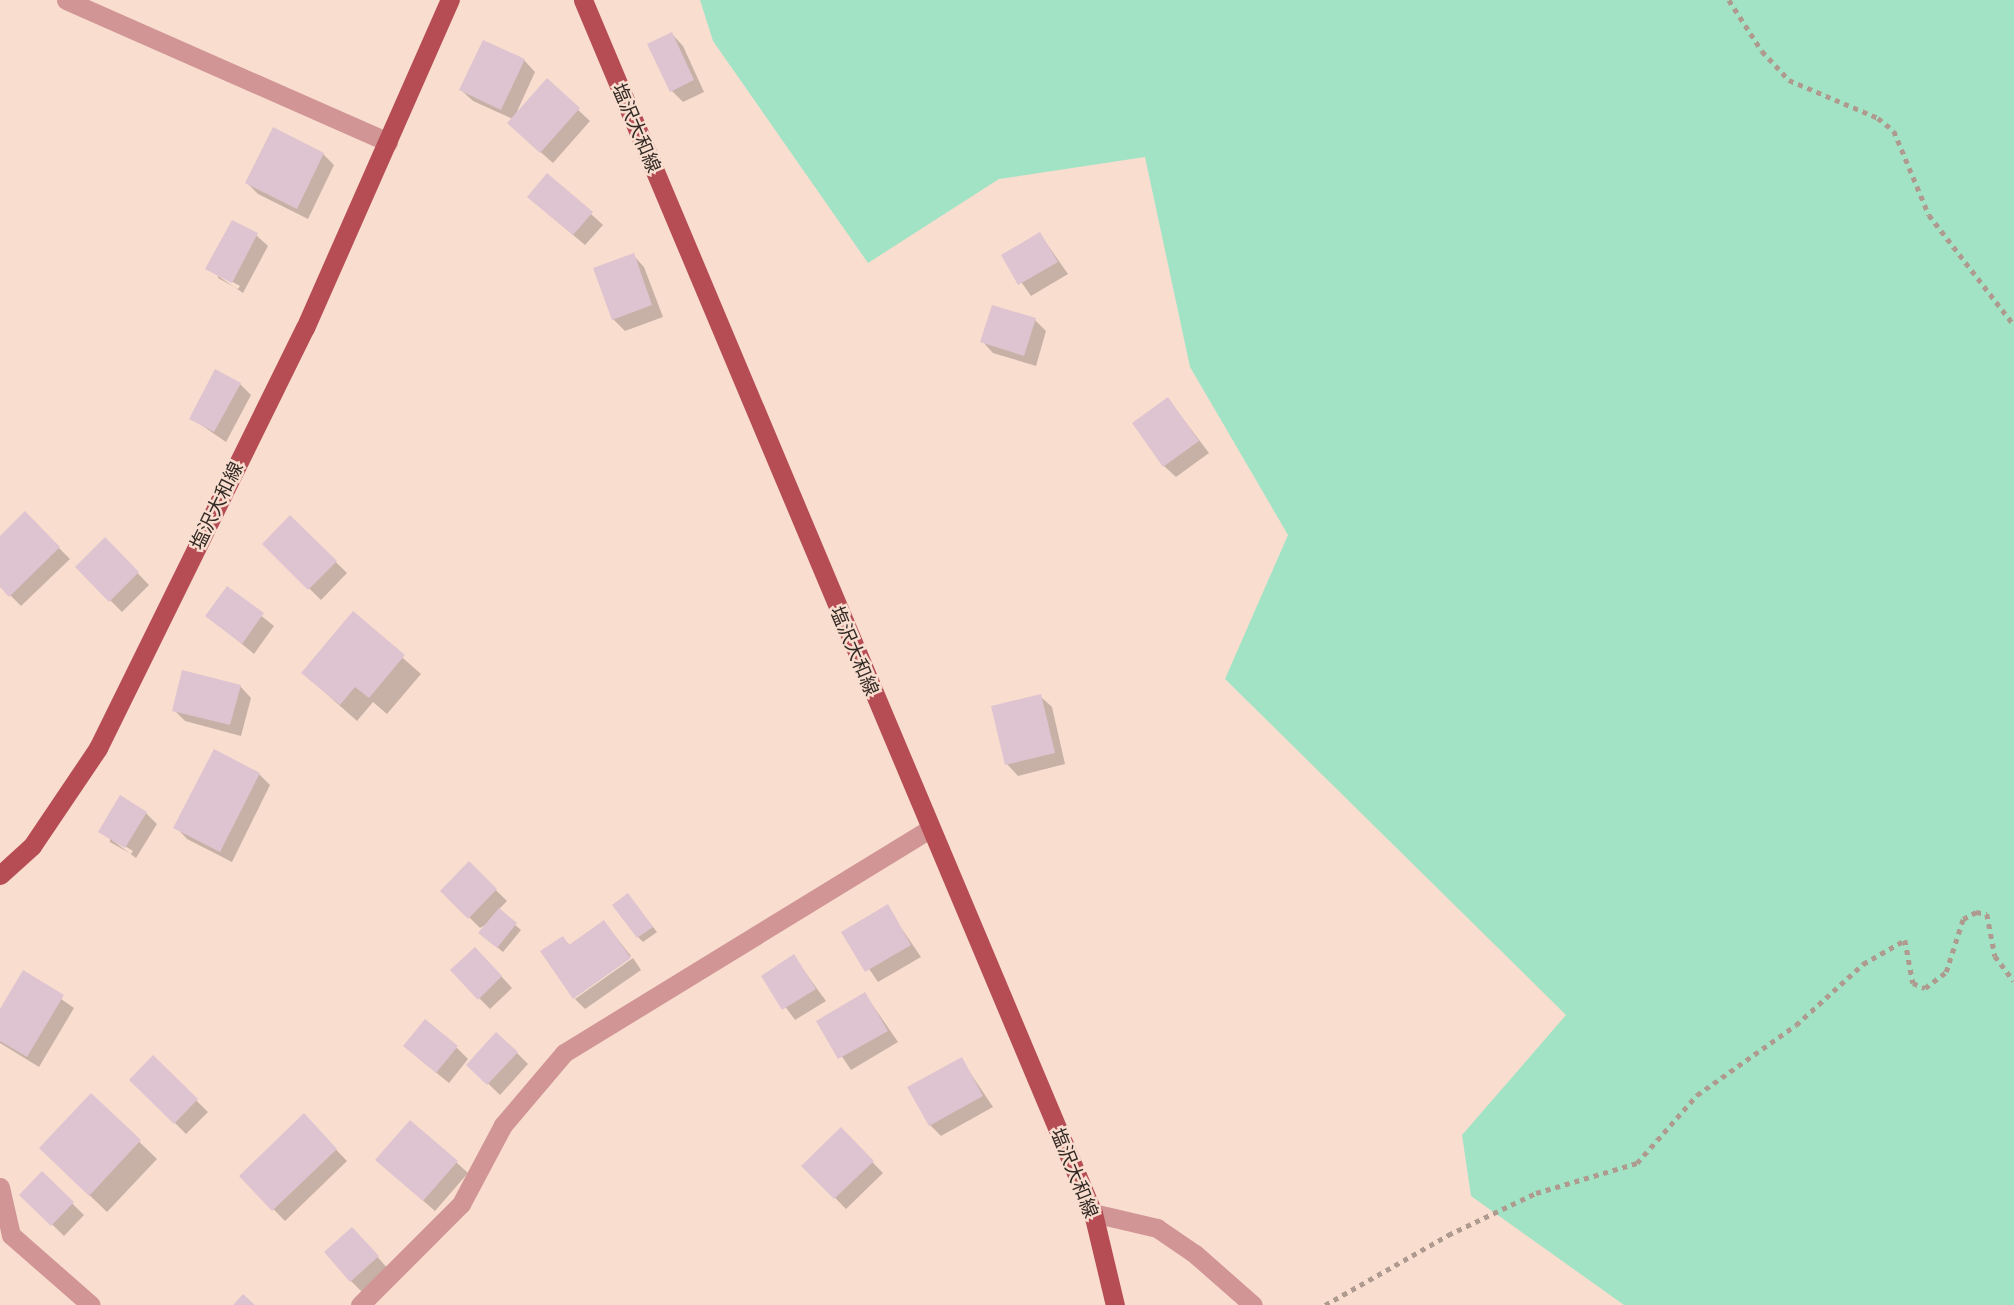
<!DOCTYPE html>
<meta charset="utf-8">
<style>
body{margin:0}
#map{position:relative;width:2014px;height:1305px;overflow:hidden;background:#f9ded0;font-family:Inter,"Noto Sans JP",sans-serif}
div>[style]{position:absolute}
.green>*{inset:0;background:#a2e3c5}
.shadow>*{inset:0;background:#0003}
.building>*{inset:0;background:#dec3d0}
.path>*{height:4.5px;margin-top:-2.25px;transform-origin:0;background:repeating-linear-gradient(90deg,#af9a8f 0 5px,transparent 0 10px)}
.minor>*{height:19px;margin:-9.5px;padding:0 9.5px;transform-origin:9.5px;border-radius:9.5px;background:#d19595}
.primary>*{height:19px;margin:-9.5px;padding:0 9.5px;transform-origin:9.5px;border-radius:9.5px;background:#b74d54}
span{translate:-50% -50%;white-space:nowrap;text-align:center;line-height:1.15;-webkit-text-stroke:5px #f9ded0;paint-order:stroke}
.street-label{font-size:19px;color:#342a25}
</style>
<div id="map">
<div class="green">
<div style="clip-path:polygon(700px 0,2014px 0,2014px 1305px,1624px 1305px,1471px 1196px,1462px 1135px,1566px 1015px,1225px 679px,1288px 535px,1190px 367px,1145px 157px,999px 179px,868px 263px,713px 41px)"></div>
</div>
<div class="shadow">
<div style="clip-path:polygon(672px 34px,683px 46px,704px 92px,683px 102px,672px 91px)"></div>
<div style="clip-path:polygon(524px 60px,535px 72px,515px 116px,547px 81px,590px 121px,553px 163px,520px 134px,513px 119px,473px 101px,461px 90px)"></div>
<div style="clip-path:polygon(323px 154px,334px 165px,308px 219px,258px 194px,247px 183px)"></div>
<div style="clip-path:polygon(541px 208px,591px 214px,603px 225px,585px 245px)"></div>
<div style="clip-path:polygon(1040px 234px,1068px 274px,1031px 296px,1003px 256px)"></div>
<div style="clip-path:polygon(evenodd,256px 235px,268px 246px,243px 293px,208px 269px,256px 235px,218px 274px,240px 286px,238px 289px,218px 278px,218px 274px)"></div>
<div style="clip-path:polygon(633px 255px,644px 267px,663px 317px,625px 331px,613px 319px)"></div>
<div style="clip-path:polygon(1035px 320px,1046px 331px,1036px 366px,993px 353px,982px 341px)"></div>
<div style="clip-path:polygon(240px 384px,251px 395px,226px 442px,191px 418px)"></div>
<div style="clip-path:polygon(1168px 399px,1209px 453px,1176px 477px,1164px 466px)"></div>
<div style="clip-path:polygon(25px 514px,70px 559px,21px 606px,0 585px,0 538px)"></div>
<div style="clip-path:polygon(290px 517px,347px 573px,321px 600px,264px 544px)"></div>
<div style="clip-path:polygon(105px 539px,149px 585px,122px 612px,77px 567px)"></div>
<div style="clip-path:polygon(228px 589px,274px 626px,254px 654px,208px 616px)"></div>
<div style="clip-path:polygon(353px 614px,421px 674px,387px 714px,373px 702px,357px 721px,303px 673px)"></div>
<div style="clip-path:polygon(240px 686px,251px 698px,241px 736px,185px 721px,174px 710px)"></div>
<div style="clip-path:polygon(1040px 696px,1052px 707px,1065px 764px,1018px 776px,1007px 764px)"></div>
<div style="clip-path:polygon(259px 774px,270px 785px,232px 862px,187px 839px,176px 827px)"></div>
<div style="clip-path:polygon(evenodd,146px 813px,157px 824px,136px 858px,100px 831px,146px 813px,110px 837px,133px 851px,131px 854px,110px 842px,110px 837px)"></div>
<div style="clip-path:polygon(469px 864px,507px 901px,498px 910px,521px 930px,503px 952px,486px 938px,489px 923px,480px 928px,443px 891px)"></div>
<div style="clip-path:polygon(628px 895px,657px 932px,643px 942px,638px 937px)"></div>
<div style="clip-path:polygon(887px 907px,921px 957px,878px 982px,844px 932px)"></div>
<div style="clip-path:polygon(604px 922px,631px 956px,573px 996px,562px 938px,571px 946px)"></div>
<div style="clip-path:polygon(794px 957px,826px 1001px,795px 1020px,763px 976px)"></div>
<div style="clip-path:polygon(633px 958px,641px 970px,585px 1009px,575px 999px)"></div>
<div style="clip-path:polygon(486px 960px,512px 988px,490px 1009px,479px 998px)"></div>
<div style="clip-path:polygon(24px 973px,74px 1008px,39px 1067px,0 1043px,0 1013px)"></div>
<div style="clip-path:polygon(865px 994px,898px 1042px,851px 1070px,818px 1021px)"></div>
<div style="clip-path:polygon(457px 1048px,468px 1059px,449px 1083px,417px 1057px)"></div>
<div style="clip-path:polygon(517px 1053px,528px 1064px,500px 1095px,469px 1065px)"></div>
<div style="clip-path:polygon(153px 1058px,208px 1112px,186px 1134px,132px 1080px)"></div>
<div style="clip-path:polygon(961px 1059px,993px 1107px,941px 1136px,930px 1125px)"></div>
<div style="clip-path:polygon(91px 1095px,157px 1159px,107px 1212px,58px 1165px)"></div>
<div style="clip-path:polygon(304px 1116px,347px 1161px,285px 1221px,241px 1176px)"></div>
<div style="clip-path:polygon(841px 1130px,883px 1173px,846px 1209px,804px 1166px)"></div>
<div style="clip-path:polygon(456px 1162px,468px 1173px,435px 1211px,389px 1171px)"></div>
<div style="clip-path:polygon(42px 1174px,84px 1215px,64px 1236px,22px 1195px)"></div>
<div style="clip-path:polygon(363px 1240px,388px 1269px,362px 1292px,351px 1281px)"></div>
</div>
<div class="building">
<div style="clip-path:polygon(672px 32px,694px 80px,670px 92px,647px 44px)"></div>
<div style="clip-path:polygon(483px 40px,525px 59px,501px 110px,459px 90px)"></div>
<div style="clip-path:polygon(547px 78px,580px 108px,540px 153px,507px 123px)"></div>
<div style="clip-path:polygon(273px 127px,324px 153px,297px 209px,245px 183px)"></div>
<div style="clip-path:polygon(547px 173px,593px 212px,573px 235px,527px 197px)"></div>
<div style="clip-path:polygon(232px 220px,258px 233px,232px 283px,205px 269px)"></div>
<div style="clip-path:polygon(1040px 232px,1058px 262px,1018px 285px,1001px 255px)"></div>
<div style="clip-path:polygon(634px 253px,652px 305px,612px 320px,593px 268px)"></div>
<div style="clip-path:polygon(992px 305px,1036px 318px,1024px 356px,980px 342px)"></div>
<div style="clip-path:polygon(215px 369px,241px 383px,214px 432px,189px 419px)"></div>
<div style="clip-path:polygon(1168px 397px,1199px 441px,1163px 467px,1132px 423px)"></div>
<div style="clip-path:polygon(25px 511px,60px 547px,9px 597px,0 587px,0 536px)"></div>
<div style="clip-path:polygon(290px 515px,337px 561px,308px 590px,262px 544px)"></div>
<div style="clip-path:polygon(105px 537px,139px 572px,109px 602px,75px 567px)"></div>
<div style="clip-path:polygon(227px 586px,264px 613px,242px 644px,205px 616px)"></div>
<div style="clip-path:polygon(353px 611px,405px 655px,369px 698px,355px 687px,340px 705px,301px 673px)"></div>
<div style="clip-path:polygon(182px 670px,241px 685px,230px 725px,172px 711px)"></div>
<div style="clip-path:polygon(1041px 694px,1055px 753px,1005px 765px,991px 706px)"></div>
<div style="clip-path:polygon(214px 749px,260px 773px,220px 852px,173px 828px)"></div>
<div style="clip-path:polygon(120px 795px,147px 812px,125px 848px,98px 832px)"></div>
<div style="clip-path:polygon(469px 861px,497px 889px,468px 919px,440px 891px)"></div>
<div style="clip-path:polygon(628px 893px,653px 927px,637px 938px,612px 905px)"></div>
<div style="clip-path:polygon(888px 904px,911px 945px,865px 972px,841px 932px)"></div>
<div style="clip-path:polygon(499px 908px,517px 923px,497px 948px,478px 933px)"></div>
<div style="clip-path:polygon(604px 920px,631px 958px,573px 999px,540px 951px,563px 936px,569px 945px)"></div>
<div style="clip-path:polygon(475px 947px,502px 976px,478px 1000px,450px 970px)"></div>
<div style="clip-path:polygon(794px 954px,816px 989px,782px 1010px,761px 976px)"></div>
<div style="clip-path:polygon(23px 970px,64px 995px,27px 1057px,0 1041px,0 1009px)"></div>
<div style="clip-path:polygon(865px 992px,888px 1031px,838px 1059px,816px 1021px)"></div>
<div style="clip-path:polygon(425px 1019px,458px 1046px,436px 1073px,403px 1046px)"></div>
<div style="clip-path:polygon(496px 1032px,518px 1052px,487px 1085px,466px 1065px)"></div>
<div style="clip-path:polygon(153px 1055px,198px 1099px,174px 1124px,129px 1080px)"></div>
<div style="clip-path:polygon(962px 1057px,983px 1096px,929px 1126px,907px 1087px)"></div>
<div style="clip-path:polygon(91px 1093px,141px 1140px,89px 1196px,39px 1148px)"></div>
<div style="clip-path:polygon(304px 1113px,337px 1149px,272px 1211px,239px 1176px)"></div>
<div style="clip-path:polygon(410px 1120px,458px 1161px,423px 1201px,375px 1160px)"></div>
<div style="clip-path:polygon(841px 1127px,874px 1161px,834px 1199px,801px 1166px)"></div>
<div style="clip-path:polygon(42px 1171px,74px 1202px,51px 1226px,19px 1195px)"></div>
<div style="clip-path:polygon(352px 1227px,379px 1256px,350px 1282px,324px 1252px)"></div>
<div style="clip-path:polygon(243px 1294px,255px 1305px,233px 1305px)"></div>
</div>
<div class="path">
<div style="left:1729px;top:0;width:61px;rotate:57.1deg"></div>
<div style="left:1762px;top:51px;width:40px;rotate:47deg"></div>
<div style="left:1789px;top:80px;width:97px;rotate:23.1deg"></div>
<div style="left:1878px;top:118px;width:21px;rotate:39deg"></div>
<div style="left:1894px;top:131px;width:91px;rotate:67.4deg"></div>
<div style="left:1929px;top:215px;width:139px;rotate:52.3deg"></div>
<div style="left:1325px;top:1305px;width:142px;rotate:-29.6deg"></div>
<div style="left:1448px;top:1235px;width:98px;rotate:-25.5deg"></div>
<div style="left:1536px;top:1193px;width:105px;rotate:-16.5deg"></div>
<div style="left:1637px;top:1163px;width:91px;rotate:-48.6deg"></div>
<div style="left:1697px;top:1095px;width:121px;rotate:-35.3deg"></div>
<div style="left:1796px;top:1025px;width:91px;rotate:-42.3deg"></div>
<div style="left:1863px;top:964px;width:48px;rotate:-29.7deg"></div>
<div style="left:1905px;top:940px;width:44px;rotate:79.5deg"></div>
<div style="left:1913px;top:983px;width:13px;rotate:23deg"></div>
<div style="left:1925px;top:988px;width:26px;rotate:-37deg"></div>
<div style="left:1946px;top:972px;width:56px;rotate:-72.2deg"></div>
<div style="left:1963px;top:919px;width:15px;rotate:-28deg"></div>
<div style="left:1976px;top:912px;width:11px;rotate:10deg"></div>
<div style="left:1987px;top:914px;width:43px;rotate:79.2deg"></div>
<div style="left:1995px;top:956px;width:31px;rotate:53deg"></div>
</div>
<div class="minor">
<div style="left:66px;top:0;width:352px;rotate:23.8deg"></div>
<div style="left:0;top:1187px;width:49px;rotate:77.1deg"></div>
<div style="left:11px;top:1235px;width:106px;rotate:41.2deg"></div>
<div style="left:1093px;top:1213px;width:66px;rotate:13.2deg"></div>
<div style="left:1157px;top:1228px;width:46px;rotate:34.4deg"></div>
<div style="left:1195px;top:1254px;width:77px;rotate:41.3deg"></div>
<div style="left:360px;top:1305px;width:143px;rotate:-45deg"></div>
<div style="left:461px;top:1204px;width:89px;rotate:-62deg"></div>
<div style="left:503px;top:1125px;width:94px;rotate:-49.7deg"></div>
<div style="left:564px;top:1053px;width:427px;rotate:-31.5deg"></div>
</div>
<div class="primary">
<div style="left:583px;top:0;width:1316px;rotate:67.2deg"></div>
<div style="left:1093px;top:1213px;width:95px;rotate:76.6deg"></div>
<div style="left:0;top:875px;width:43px;rotate:-42.2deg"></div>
<div style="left:32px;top:846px;width:118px;rotate:-56deg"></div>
<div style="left:98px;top:748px;width:468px;rotate:-63.8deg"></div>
<div style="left:305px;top:328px;width:359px;rotate:-66.2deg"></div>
</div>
<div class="street-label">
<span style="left:636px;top:128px;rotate:67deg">塩沢大和線</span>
<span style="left:217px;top:506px;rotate:-64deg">塩沢大和線</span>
<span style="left:854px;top:651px;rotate:67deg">塩沢大和線</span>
<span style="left:1074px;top:1173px;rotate:68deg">塩沢大和線</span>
</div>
</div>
